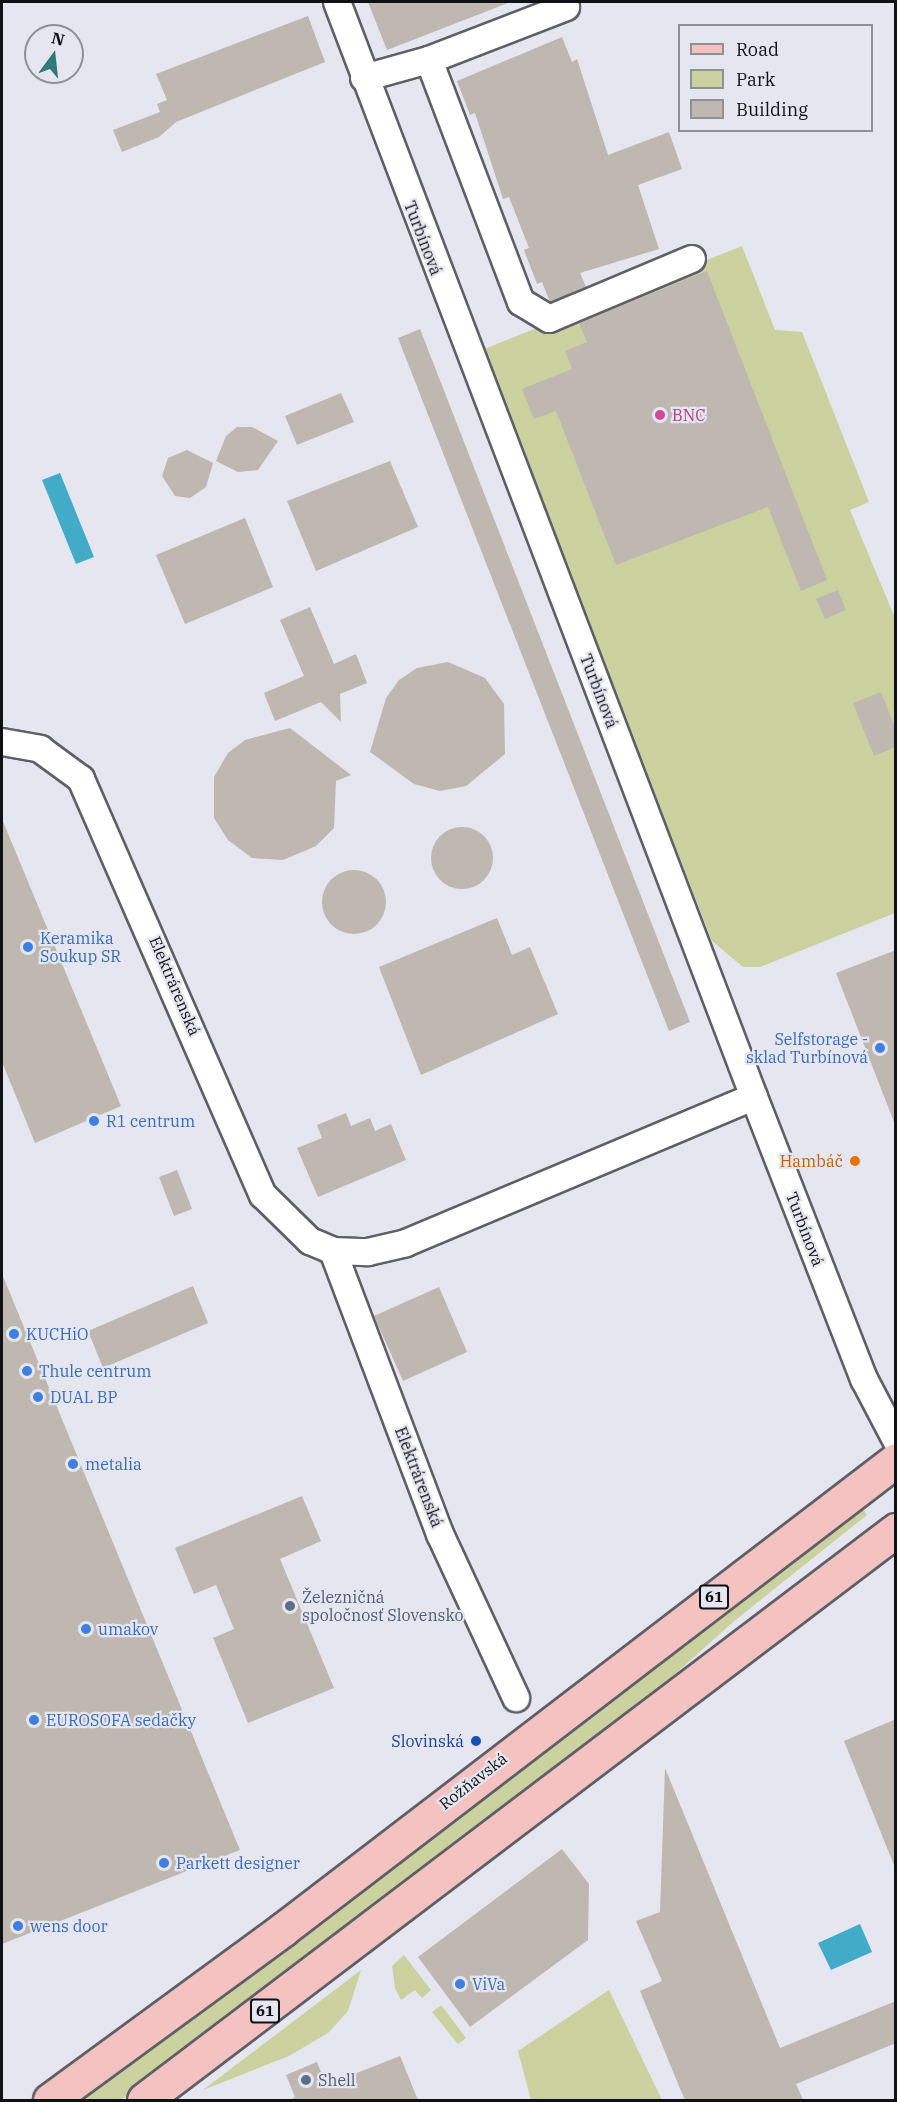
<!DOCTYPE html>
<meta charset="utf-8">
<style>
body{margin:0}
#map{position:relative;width:897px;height:2102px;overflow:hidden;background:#e5e6ef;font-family:"IBM Plex Serif",serif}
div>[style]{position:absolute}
.green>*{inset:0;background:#ccd1a0}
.water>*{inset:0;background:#42acc8}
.building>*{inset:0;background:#bfb8b1}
.round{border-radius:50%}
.roads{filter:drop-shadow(2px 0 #5e5f67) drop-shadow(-2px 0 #5e5f67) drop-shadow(0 2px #5e5f67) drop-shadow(0 -2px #5e5f67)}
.street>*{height:26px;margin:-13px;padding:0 13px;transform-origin:13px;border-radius:13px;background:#fff}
.primary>*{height:33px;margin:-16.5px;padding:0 16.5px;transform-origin:16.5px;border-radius:16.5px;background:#f5c2c2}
.dots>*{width:16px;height:16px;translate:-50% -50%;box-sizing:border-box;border:3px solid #e5e6ef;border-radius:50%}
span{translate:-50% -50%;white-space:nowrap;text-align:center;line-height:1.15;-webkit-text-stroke:4.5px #e5e6ef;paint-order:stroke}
.shield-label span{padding:2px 4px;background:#e5e6ef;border:2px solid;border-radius:4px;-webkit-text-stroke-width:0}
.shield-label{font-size:15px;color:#101114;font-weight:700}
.street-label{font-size:16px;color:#101114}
.hotel-label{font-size:16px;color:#b23c85}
.left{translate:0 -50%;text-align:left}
.shop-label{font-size:16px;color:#366cbe}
.right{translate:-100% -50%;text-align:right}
.food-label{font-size:16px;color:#c56008}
.service-label{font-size:16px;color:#4e5e75}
.transit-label{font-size:16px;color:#164399}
.frame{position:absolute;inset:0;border:3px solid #101114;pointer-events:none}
.legend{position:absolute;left:678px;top:24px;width:195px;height:108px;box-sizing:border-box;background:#e5e6ef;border:2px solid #909197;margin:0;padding:8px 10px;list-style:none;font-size:18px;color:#101114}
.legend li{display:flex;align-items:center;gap:12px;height:30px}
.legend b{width:30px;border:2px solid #909197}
.north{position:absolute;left:24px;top:24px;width:60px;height:60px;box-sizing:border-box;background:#e5e6ef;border:2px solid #909197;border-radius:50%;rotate:15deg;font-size:16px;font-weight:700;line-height:24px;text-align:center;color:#101114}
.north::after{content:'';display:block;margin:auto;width:21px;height:27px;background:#317a77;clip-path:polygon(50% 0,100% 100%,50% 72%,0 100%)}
</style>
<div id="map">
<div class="green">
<div style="clip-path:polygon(742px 246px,775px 330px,802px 332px,869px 502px,850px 510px,895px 618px,895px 913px,760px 967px,743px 967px,712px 941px,482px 350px)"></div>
<div style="clip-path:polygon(859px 1503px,867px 1515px,733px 1622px,643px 1703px,227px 2023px,121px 2100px,74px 2100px)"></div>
<div style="clip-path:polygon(404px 1955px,431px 1990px,422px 1998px,415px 1990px,401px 2000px,395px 1988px,392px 1966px)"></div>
<div style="clip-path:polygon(361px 1970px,348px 2011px,328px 2033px,289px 2056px,203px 2090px)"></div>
<div style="clip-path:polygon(609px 1990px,662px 2100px,531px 2100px,518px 2051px)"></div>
<div style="clip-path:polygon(441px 2005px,466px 2038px,458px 2044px,432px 2012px)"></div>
</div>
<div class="water">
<div style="clip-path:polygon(60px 473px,94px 557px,76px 564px,42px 480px)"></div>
<div style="clip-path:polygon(860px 1924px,872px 1952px,831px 1970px,818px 1943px)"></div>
</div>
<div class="building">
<div style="clip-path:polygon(368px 2px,508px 2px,508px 3px,387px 50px)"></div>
<div style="clip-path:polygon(308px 16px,325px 62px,176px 122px,159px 137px,122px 152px,113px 130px,160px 112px,157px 104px,167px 100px,156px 74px)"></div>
<div style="clip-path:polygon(562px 37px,572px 62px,577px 59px,608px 155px,669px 132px,682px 169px,638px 185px,659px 249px,580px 273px,586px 287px,550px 302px,542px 282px,537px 284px,524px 250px,529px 248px,509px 197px,503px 199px,475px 113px,470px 115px,457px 81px)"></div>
<div style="clip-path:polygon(707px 271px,827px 580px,801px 591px,768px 507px,616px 565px,556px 411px,534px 419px,522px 389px,572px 369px,565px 351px,587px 342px,579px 323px)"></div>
<div style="clip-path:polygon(420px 329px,690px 1022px,669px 1031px,398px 338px)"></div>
<div style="clip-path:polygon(341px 393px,354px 422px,297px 445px,285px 416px)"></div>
<div style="clip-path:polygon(237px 427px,252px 427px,278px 441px,258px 470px,238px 472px,216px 461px,226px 436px)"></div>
<div style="clip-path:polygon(187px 450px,213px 463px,206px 487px,190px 498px,175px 496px,162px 476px,168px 458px)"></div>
<div style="clip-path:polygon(390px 461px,418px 527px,316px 571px,287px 501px)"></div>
<div style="clip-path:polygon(245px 518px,273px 587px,185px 624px,156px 555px)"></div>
<div style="clip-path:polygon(838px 590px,846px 610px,825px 619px,816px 599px)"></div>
<div style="clip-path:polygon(310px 607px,334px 664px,356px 654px,367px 683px,340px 694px,341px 722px,321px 702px,275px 721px,264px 693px,304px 676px,280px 620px)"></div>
<div style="clip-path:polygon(448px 662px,485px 678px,504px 704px,505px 754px,466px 786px,440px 791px,414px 784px,370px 752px,386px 698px,399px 680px,417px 668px)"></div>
<div style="clip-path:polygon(881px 692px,896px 730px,896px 747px,874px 756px,853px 703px)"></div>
<div style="clip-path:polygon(290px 728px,351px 775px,336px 781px,334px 828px,316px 846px,283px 860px,252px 858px,228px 840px,214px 818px,214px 777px,228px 753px,245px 740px)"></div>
<div style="clip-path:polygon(2px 819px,121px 1106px,35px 1143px,2px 1062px)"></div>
<div class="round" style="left:431px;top:827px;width:62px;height:62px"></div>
<div class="round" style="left:322px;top:870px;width:64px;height:64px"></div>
<div style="clip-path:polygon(497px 918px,512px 955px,530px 947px,558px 1014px,421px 1075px,379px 967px)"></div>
<div style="clip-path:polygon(896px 950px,896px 1122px,894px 1122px,836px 973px)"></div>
<div style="clip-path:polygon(346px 1113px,351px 1126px,370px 1118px,375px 1131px,391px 1124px,406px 1160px,318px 1197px,297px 1148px,322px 1138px,317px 1125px)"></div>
<div style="clip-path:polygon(177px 1170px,192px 1209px,174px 1216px,159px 1177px)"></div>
<div style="clip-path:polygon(2px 1274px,240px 1850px,2px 1944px)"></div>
<div style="clip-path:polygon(193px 1286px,208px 1323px,103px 1368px,88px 1331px)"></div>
<div style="clip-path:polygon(439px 1287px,467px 1352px,403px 1381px,374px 1316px)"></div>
<div style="clip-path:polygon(302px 1496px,321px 1541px,280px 1559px,334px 1688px,248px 1723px,213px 1638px,234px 1629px,216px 1585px,194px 1594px,175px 1548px)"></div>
<div style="clip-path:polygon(896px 1719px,896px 1870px,844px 1741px)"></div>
<div style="clip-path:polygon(665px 1768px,780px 2048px,896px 2001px,896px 2043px,796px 2084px,803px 2100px,685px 2100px,681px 2091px,640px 1991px,662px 1981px,636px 1921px,660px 1912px)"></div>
<div style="clip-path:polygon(562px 1849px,589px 1884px,588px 1940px,470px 2027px,418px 1957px)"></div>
<div style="clip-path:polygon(400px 2056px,418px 2100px,290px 2100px,295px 2097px,286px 2075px,317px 2062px,326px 2085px)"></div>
</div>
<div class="roads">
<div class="street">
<div style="left:337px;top:2px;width:1172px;rotate:69.15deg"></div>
<div style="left:754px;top:1097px;width:303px;rotate:68.7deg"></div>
<div style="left:864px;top:1379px;width:69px;rotate:62.3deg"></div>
<div style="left:429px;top:60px;width:259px;rotate:69.2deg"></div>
<div style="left:521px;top:302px;width:33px;rotate:31deg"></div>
<div style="left:549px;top:319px;width:155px;rotate:-22.8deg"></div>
<div style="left:364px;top:78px;width:67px;rotate:-15.5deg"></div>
<div style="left:429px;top:60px;width:147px;rotate:-21.1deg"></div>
<div style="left:2px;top:742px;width:39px;rotate:10deg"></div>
<div style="left:40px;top:749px;width:51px;rotate:36.2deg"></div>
<div style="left:81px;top:779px;width:454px;rotate:66.4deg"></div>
<div style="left:263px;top:1195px;width:66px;rotate:44.4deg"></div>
<div style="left:310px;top:1241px;width:25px;rotate:23deg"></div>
<div style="left:333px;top:1251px;width:35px;rotate:2deg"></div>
<div style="left:368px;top:1252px;width:39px;rotate:-13deg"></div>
<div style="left:406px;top:1243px;width:377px;rotate:-22.8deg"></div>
<div style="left:333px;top:1251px;width:303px;rotate:69.3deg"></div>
<div style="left:440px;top:1534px;width:181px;rotate:65.1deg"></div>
</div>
<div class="primary">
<div style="left:50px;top:2100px;width:288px;rotate:-36.2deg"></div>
<div style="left:282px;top:1930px;width:773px;rotate:-37.43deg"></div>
<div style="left:144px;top:2100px;width:944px;rotate:-37.16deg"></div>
</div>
</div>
<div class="dots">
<div style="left:660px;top:415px;background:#d1479c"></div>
<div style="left:28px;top:947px;background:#3f7fe0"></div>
<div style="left:880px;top:1048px;background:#3f7fe0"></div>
<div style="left:94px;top:1121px;background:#3f7fe0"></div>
<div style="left:855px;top:1161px;background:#e8710a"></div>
<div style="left:14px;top:1334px;background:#3f7fe0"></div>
<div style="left:27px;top:1371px;background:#3f7fe0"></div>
<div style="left:38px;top:1397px;background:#3f7fe0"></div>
<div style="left:73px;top:1464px;background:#3f7fe0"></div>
<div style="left:290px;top:1606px;background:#5c6f8a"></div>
<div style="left:86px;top:1629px;background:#3f7fe0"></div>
<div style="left:34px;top:1720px;background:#3f7fe0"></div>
<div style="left:476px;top:1741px;background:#1a4fb4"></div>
<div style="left:164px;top:1863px;background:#3f7fe0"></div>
<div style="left:18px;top:1926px;background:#3f7fe0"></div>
<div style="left:460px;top:1984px;background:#3f7fe0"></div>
<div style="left:306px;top:2080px;background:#5c6f8a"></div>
</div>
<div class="shield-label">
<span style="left:714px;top:1597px">61</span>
<span style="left:265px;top:2011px">61</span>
</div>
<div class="street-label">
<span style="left:423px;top:238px;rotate:69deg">Turbínová</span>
<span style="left:599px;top:691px;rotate:69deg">Turbínová</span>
<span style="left:175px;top:986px;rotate:67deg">Elektrárenská</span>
<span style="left:805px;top:1229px;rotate:69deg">Turbínová</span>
<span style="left:419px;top:1477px;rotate:69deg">Elektrárenská</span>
<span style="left:473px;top:1781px;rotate:-38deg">Rožňavská</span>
</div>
<div class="hotel-label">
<span class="left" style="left:672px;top:415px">BNC</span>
</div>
<div class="shop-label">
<span class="left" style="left:40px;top:947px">Keramika<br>Soukup SR</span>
<span class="right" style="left:868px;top:1048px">Selfstorage -<br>sklad Turbínová</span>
<span class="left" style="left:106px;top:1121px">R1 centrum</span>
<span class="left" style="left:26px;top:1334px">KUCHiO</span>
<span class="left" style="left:39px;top:1371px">Thule centrum</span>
<span class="left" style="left:50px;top:1397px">DUAL BP</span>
<span class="left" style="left:85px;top:1464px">metalia</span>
<span class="left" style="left:98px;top:1629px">umakov</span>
<span class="left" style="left:46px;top:1720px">EUROSOFA sedačky</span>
<span class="left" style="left:176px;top:1863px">Parkett designer</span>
<span class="left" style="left:30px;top:1926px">wens door</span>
<span class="left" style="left:472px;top:1984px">ViVa</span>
</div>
<div class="food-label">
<span class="right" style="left:843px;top:1161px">Hambáč</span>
</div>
<div class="service-label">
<span class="left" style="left:302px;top:1606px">Železničná<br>spoločnosť Slovensko</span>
<span class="left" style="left:318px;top:2080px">Shell</span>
</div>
<div class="transit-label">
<span class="right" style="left:464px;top:1741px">Slovinská</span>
</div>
<div class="frame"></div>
<ul class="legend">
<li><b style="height:8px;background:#f5c2c2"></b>Road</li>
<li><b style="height:16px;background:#ccd1a0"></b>Park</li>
<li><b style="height:16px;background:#bfb8b1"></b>Building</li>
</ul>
<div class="north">N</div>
</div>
